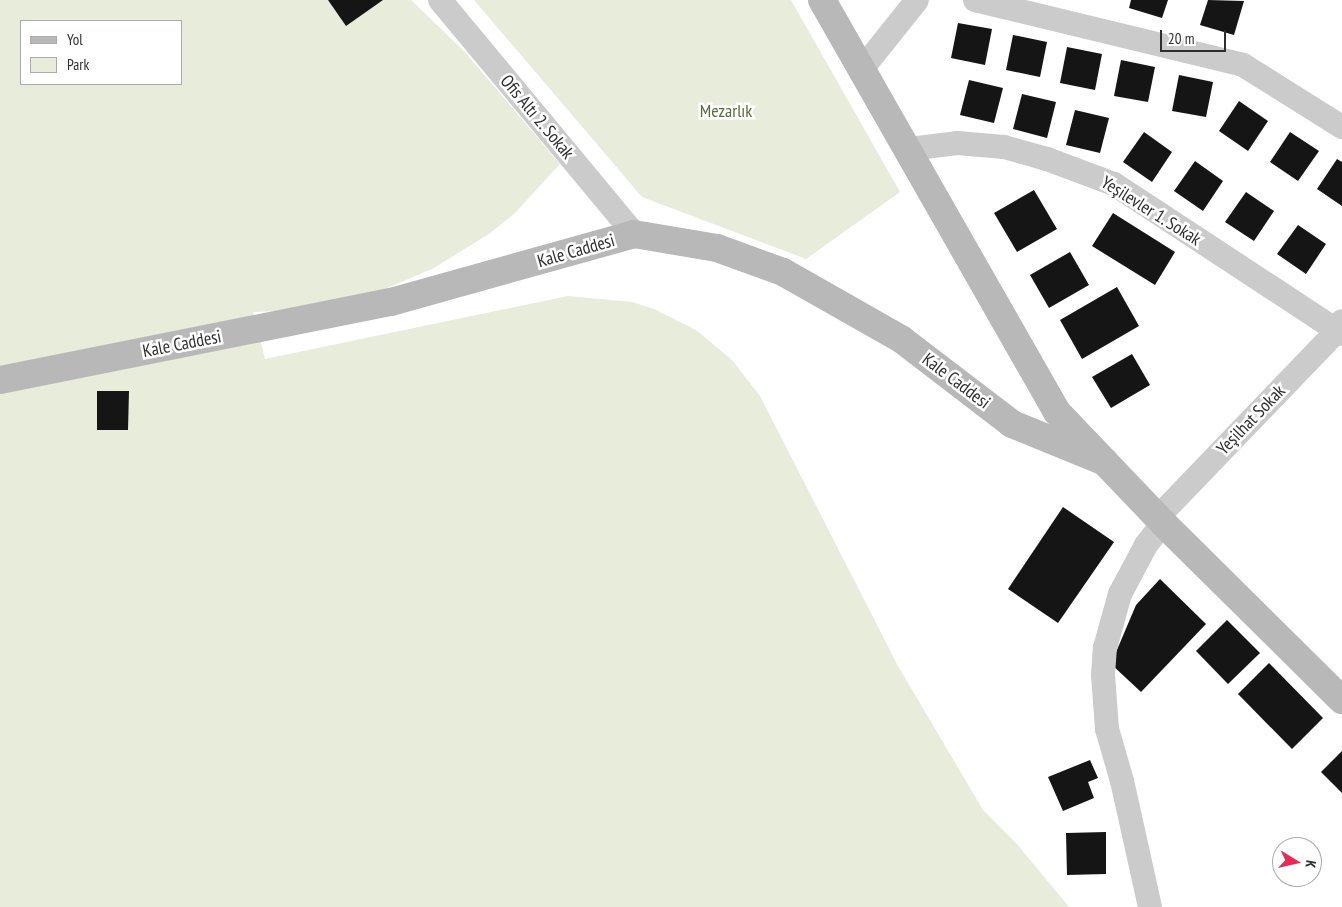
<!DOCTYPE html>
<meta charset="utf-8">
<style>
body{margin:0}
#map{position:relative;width:1342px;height:907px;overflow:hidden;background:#fff;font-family:"PT Sans Narrow",sans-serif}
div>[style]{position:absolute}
.green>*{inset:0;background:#e7ecdb}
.building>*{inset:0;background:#151515}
.street>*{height:24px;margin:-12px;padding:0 12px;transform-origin:12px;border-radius:12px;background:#cbcbcb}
.secondary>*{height:28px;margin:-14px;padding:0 14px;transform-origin:14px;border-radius:14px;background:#b8b8b8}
span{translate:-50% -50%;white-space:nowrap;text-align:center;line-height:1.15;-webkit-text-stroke:5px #fff;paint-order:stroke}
.park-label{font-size:18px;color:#596b39}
.street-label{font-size:18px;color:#2e2e2e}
.legend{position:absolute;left:20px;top:20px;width:162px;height:65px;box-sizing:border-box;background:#fff;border:1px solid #ababab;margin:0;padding:6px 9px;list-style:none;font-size:15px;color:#2e2e2e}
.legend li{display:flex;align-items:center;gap:10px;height:25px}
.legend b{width:25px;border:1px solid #ababab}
.north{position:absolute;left:1272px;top:837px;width:50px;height:50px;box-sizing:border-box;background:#fff;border:1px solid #ababab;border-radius:50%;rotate:99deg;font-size:14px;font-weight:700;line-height:20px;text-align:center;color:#2e2e2e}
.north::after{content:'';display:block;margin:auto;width:18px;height:22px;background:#ed2855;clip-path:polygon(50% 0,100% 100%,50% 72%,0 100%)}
.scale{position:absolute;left:1160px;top:30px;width:66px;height:22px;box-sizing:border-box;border:2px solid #2e2e2e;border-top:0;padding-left:6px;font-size:15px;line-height:18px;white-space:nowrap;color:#2e2e2e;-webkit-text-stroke:4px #fff;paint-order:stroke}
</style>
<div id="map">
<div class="green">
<div style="clip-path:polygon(evenodd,0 0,411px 0,463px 50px,560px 164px,515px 213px,489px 234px,432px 269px,375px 293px,284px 311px,253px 312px,265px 359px,568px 296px,632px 302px,654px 309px,696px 330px,732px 360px,760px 396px,898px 666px,983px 810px,1016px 843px,1069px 907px,0 907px,0 0,21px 21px,181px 21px,181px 84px,21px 84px,21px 21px)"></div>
<div style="clip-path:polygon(474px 0,791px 0,900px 192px,806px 259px,642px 197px)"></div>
</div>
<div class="building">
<div style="clip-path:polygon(328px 0,383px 0,346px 26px)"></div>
<div style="clip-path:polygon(1131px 0,1168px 0,1162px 18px,1129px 8px)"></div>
<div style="clip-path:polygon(1208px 0,1244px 1px,1234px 35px,1200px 25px)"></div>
<div style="clip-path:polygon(958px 23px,992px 29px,985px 65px,951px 58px)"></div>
<div style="clip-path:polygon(1013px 35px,1047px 42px,1040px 77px,1006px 70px)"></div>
<div style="clip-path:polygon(1067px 47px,1102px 54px,1095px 90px,1060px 83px)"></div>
<div style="clip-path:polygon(1121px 60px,1155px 67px,1148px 102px,1114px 96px)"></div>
<div style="clip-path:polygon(1179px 75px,1213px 82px,1206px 117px,1172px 111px)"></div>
<div style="clip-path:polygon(969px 80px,1003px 88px,994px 123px,960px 115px)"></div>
<div style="clip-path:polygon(1022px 94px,1056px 102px,1047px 138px,1013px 129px)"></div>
<div style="clip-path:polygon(1239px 101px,1268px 121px,1248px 151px,1219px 131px)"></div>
<div style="clip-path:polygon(1075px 110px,1109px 118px,1100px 153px,1066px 145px)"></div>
<div style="clip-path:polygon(1144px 132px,1172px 152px,1152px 182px,1123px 162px)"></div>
<div style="clip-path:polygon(1290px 132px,1319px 151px,1298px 181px,1270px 162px)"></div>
<div style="clip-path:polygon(1337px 159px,1342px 162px,1342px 206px,1317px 189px)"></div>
<div style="clip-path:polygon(1195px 161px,1223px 181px,1203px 211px,1174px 191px)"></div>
<div style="clip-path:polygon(1034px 190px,1057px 229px,1017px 252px,994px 213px)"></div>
<div style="clip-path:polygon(1246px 192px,1274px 211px,1254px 241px,1225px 222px)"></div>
<div style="clip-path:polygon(1113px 213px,1175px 252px,1155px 285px,1092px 246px)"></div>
<div style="clip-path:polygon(1298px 225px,1326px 244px,1306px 274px,1277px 254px)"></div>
<div style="clip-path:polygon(1070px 252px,1089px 285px,1049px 308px,1030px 275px)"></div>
<div style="clip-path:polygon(1117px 287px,1139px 326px,1082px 359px,1060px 320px)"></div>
<div style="clip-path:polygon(1132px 354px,1150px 385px,1111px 408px,1092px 377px)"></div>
<div style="clip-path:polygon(97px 391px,129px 391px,128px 430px,97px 430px)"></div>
<div style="clip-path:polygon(1063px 507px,1114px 542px,1058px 623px,1008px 589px)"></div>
<div style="clip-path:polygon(1160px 579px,1206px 624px,1141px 692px,1111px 664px,1136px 605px)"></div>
<div style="clip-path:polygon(1227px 620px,1260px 653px,1228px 684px,1196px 651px)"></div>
<div style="clip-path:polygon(1269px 663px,1323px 718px,1292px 749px,1238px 694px)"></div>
<div style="clip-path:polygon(1342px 751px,1342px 793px,1321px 772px)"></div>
<div style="clip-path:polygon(1090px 760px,1098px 778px,1088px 782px,1094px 798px,1063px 811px,1048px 777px)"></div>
<div style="clip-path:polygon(1106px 832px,1106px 874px,1067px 875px,1066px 833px)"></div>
</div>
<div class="street">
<div style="left:440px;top:0;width:304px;rotate:50.3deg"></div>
<div style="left:975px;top:0;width:276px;rotate:13.6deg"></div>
<div style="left:1243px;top:65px;width:117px;rotate:32.1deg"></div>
<div style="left:862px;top:69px;width:88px;rotate:-51.4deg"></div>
<div style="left:909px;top:149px;width:48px;rotate:-7.1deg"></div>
<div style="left:957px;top:143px;width:47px;rotate:4.9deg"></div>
<div style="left:1004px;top:147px;width:45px;rotate:15.6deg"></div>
<div style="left:1047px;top:159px;width:72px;rotate:20.5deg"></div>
<div style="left:1114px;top:184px;width:273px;rotate:33.3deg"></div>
<div style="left:1158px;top:517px;width:258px;rotate:-46.1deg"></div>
<div style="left:1337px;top:331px;width:11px;rotate:-63deg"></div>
<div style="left:1150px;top:907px;width:129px;rotate:-102.5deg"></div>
<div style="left:1122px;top:781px;width:54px;rotate:-106.1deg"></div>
<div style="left:1107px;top:729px;width:54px;rotate:-94.2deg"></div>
<div style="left:1103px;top:675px;width:27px;rotate:-86deg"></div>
<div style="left:1105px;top:648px;width:56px;rotate:-74.5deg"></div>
<div style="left:1120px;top:594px;width:55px;rotate:-62deg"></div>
<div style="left:1146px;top:545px;width:28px;rotate:-52deg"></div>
</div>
<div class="secondary">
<div style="left:822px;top:0;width:474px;rotate:60.3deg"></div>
<div style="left:1057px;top:412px;width:153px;rotate:46.3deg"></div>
<div style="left:1163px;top:523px;width:252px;rotate:44.7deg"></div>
<div style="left:0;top:380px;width:399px;rotate:-11.3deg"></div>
<div style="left:391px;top:302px;width:252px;rotate:-15.6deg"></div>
<div style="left:634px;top:234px;width:84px;rotate:9.6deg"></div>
<div style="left:717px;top:248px;width:70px;rotate:20deg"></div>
<div style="left:783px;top:272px;width:136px;rotate:29.6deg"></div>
<div style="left:901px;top:339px;width:140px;rotate:37.4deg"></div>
<div style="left:1012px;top:424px;width:100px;rotate:22.2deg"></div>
</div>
<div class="park-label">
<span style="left:726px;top:111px">Mezarlık</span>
</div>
<div class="street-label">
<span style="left:537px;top:117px;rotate:50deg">Ofis Altı 2. Sokak</span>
<span style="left:1151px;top:211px;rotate:32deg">Yeşilevler 1. Sokak</span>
<span style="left:576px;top:251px;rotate:-16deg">Kale Caddesi</span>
<span style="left:182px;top:344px;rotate:-11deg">Kale Caddesi</span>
<span style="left:956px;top:381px;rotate:37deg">Kale Caddesi</span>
<span style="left:1251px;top:420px;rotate:-46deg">Yeşilhat Sokak</span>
</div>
<ul class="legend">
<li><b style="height:6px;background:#b8b8b8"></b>Yol</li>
<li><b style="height:14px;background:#e7ecdb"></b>Park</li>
</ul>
<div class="north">K</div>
<div class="scale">20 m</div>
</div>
